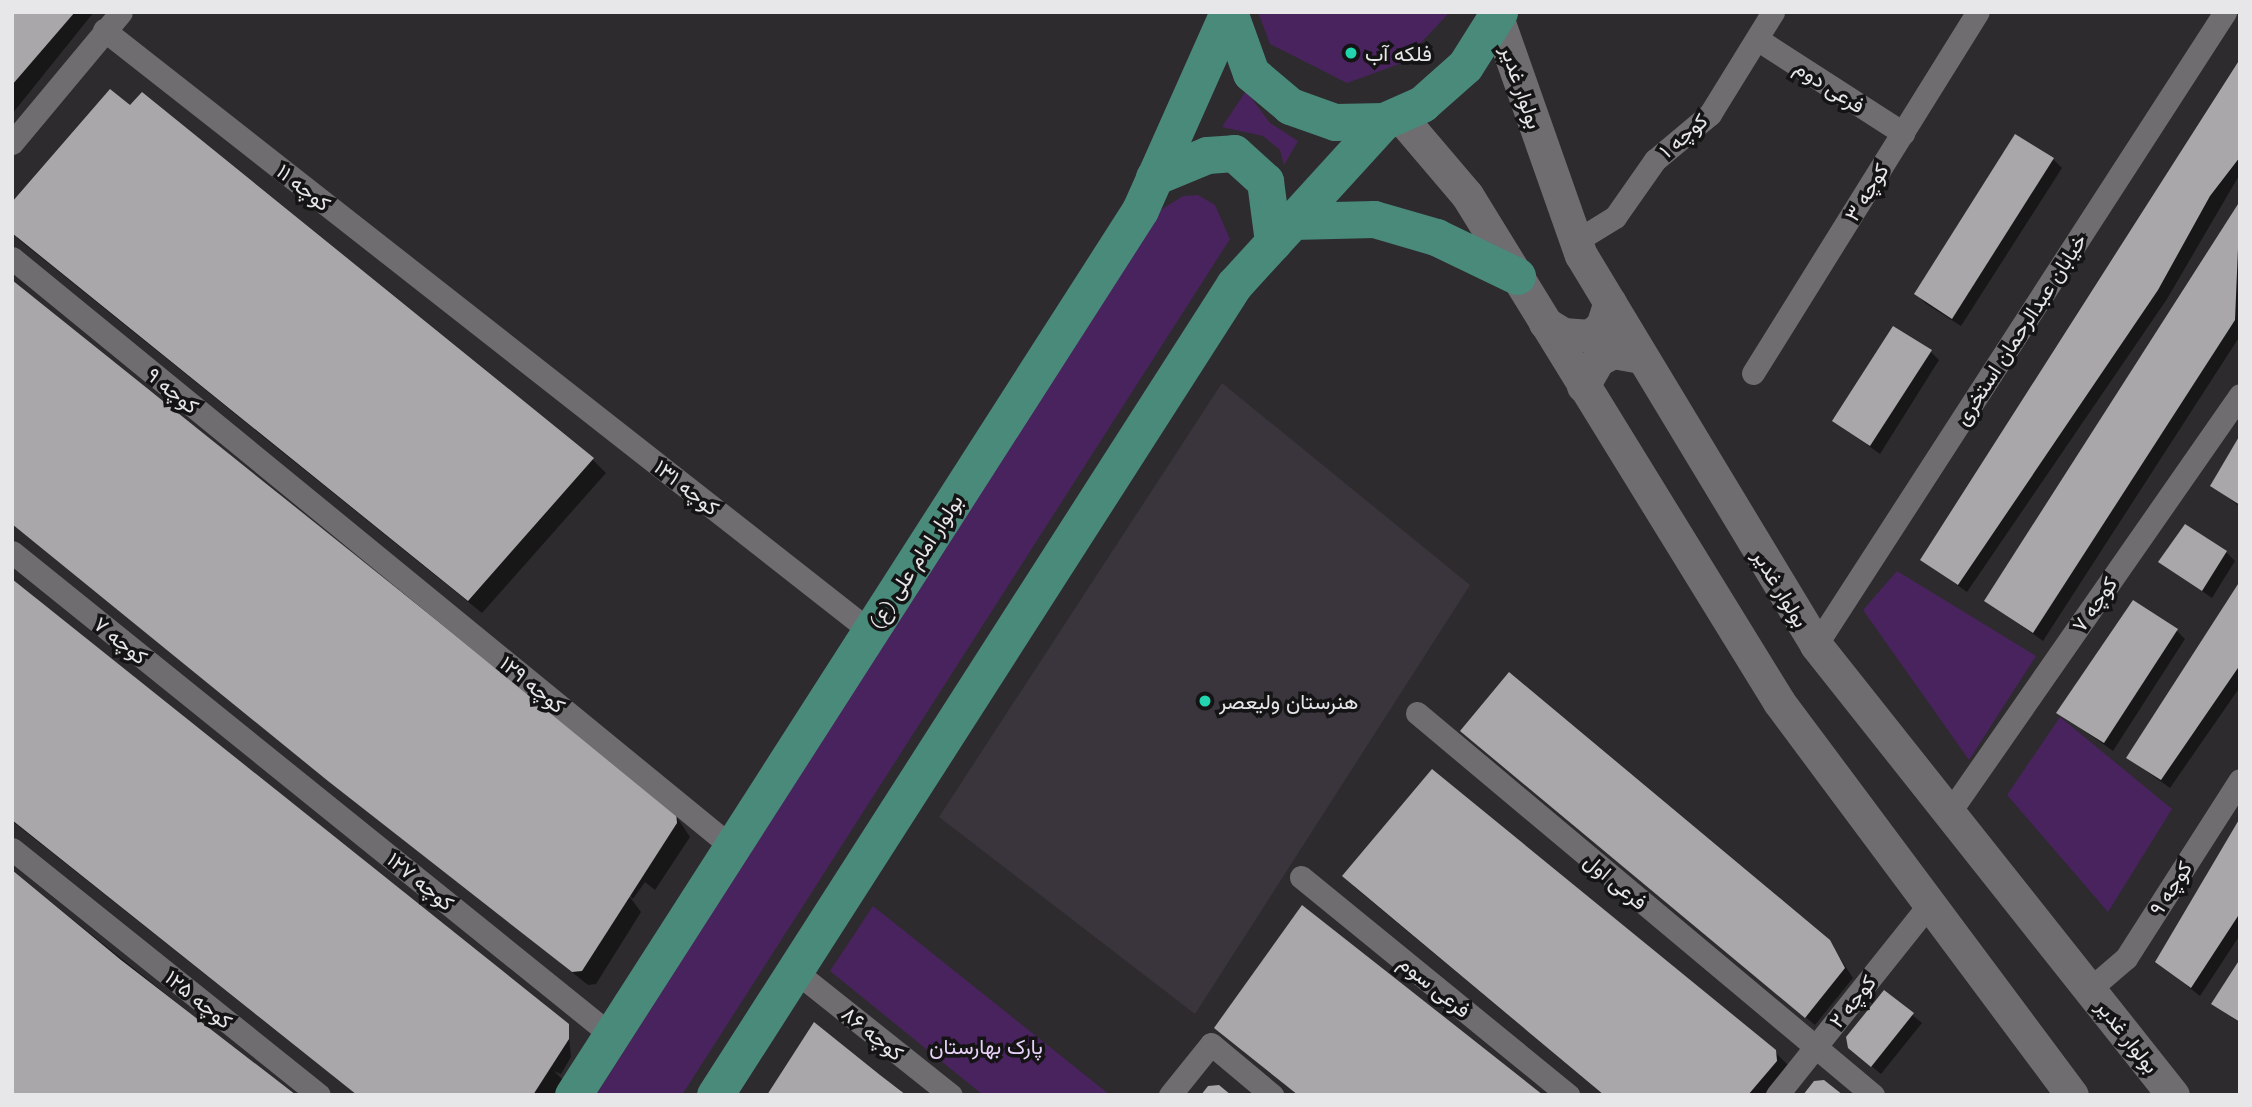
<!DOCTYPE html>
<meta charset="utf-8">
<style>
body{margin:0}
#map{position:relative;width:2252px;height:1107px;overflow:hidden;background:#2d2b2e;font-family:Quicksand,Vazirmatn,sans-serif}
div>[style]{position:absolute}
.built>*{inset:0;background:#3a353c}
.green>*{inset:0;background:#49235d}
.shadow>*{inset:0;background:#0007}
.building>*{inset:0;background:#a9a7aa}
.street>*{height:23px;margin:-11.5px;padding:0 11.5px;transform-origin:11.5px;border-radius:11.5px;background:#6f6d70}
.secondary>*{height:33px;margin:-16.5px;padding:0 16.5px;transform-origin:16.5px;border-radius:16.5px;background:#6f6d70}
.primary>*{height:37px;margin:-18.5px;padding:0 18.5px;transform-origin:18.5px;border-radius:18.5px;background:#498a7b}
.dots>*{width:19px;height:19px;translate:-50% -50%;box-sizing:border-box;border:4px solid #151415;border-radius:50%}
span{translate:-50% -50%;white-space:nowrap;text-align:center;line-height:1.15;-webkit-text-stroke:7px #151415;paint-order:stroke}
.poi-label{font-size:21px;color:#e7e6e8}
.left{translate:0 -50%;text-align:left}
.street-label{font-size:21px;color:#e7e6e8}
.park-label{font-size:21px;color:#e9d2f9}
.frame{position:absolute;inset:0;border:14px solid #e7e6e8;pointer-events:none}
</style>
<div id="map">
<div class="built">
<div style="clip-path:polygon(1222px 383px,1470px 585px,1195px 1014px,939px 817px)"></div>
</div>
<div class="green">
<div style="clip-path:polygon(1258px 12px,1450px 12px,1402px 63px,1347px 83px,1270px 44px)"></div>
<div style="clip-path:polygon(1246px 91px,1270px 123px,1298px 141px,1284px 165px,1280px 150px,1263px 136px,1222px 127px)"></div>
<div style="clip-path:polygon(1198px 195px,1215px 205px,1230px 239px,682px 1095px,596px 1095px,1159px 211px,1183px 196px)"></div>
<div style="clip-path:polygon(1897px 571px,2036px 656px,1969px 760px,1863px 610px)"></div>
<div style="clip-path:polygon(2060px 717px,2172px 809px,2108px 912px,2007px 795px)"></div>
<div style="clip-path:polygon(873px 906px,1110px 1095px,983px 1095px,830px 971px)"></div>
</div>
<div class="shadow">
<div style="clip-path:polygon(12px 12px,94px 12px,12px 114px)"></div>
<div style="clip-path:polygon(2240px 62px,2240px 174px,2167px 299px,1967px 592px,1922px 560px)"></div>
<div style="clip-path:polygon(2053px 159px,2062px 168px,1961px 326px,1925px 303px,1916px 294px)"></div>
<div style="clip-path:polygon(2240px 204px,2240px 336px,2043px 641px,1986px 601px)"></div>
<div style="clip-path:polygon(12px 206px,592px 459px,606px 473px,482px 613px,17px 238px)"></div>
<div style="clip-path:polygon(1931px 352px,1939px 360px,1880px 454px,1834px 421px)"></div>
<div style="clip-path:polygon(2240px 440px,2240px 507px,2213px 486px)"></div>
<div style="clip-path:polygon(12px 522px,674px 813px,690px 837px,655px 890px,645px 882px,633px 899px,624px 889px,641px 912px,596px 984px,588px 985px)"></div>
<div style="clip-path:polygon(2226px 552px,2235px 561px,2212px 598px,2161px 562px)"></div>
<div style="clip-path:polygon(12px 581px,568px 1025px,571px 1057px,561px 1074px,554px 1071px,564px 1081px,555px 1095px,357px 1095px,12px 821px)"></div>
<div style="clip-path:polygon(2240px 585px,2240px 687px,2170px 788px,2128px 758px)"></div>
<div style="clip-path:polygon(2176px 630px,2185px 639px,2113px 751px,2059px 713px)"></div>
<div style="clip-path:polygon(1433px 771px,1775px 1052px,1789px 1066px,1773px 1095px,1604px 1095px,1358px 890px,1344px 876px)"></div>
<div style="clip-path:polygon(2240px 821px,2240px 935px,2200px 996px,2157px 962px)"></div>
<div style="clip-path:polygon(1621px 864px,1829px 941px,1853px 978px,1815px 1025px)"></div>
<div style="clip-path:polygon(12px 871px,292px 1095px,12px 1095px)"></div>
<div style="clip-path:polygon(1302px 907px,1288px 1087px,1216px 1028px)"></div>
<div style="clip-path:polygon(2240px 962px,2240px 1023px,2214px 1004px)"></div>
<div style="clip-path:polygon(1884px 992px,1922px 1023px,1881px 1074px,1859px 1056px)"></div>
</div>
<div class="building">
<div style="clip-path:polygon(12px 12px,75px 12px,12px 85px)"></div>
<div style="clip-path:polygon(2240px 59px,2240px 157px,2210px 196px,2158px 290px,1958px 585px,1920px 560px)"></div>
<div style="clip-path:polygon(110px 89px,130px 105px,142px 92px,594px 458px,468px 601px,12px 233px,12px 202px)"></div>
<div style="clip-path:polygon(2015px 134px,2054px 158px,1952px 319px,1914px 294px)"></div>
<div style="clip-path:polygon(2240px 201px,2235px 320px,2033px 633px,1984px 601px)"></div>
<div style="clip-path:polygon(12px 280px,676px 812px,677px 823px,582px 971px,572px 972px,328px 781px,12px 524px)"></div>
<div style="clip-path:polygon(1893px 326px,1932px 350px,1870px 446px,1832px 421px)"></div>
<div style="clip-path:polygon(2240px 435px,2240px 505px,2210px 486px)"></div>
<div style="clip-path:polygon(2185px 524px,2227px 551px,2202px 591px,2158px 562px)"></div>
<div style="clip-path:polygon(12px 579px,569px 1024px,569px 1039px,533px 1095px,357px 1095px,12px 820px)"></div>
<div style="clip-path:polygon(2240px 581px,2240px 665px,2161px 780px,2126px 758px)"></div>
<div style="clip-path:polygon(2133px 600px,2178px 629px,2104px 743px,2056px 713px)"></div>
<div style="clip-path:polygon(1509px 672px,1830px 940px,1845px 968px,1805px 1018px,1460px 731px)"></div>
<div style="clip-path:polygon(1432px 769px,1776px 1050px,1777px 1061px,1748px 1095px,1604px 1095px,1342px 876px)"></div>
<div style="clip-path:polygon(2240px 818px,2240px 913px,2191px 988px,2155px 962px)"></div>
<div style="clip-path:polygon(12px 870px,121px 960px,296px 1095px,12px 1095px)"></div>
<div style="clip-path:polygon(1302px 905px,1457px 1027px,1543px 1095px,1298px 1095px,1214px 1028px)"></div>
<div style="clip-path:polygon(2240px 959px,2240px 1022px,2211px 1004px)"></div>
<div style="clip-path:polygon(1884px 990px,1914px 1013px,1871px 1067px,1848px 1048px,1846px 1037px)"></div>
<div style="clip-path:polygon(814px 1022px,880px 1075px,906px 1095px,767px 1095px)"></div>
<div style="clip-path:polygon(1824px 1080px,1843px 1095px,1803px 1095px,1814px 1081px)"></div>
<div style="clip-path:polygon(1219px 1085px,1231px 1095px,1201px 1095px,1208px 1086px)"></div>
</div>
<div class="street">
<div style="left:104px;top:30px;width:974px;rotate:38.12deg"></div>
<div style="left:1757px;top:39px;width:174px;rotate:32.8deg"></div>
<div style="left:12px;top:143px;width:170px;rotate:-50.2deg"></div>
<div style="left:1576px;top:241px;width:46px;rotate:-31.6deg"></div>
<div style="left:1615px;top:217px;width:70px;rotate:-54.9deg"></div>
<div style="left:1655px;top:160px;width:72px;rotate:-39.9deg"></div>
<div style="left:1710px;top:114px;width:120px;rotate:-58.3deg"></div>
<div style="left:12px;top:258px;width:930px;rotate:39.29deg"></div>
<div style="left:1753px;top:373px;width:425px;rotate:-58.1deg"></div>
<div style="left:12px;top:552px;width:769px;rotate:38.88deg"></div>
<div style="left:1816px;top:645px;width:754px;rotate:-57.13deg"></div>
<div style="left:1417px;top:713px;width:595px;rotate:39.95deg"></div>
<div style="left:1949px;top:813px;width:509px;rotate:-55.16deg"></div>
<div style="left:12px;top:849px;width:393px;rotate:38.7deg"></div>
<div style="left:1301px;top:877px;width:345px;rotate:39.2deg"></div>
<div style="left:795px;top:971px;width:199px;rotate:38.5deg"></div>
<div style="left:2091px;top:988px;width:46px;rotate:-40.6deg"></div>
<div style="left:2126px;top:958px;width:211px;rotate:-57.4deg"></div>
<div style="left:1170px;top:1095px;width:65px;rotate:-51.2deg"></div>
<div style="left:1211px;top:1044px;width:80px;rotate:39.9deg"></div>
<div style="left:1777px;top:1095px;width:241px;rotate:-51.4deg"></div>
</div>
<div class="secondary">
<div style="left:1497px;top:17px;width:252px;rotate:70.6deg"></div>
<div style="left:1581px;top:255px;width:455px;rotate:58.9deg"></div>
<div style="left:1816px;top:645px;width:574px;rotate:51.57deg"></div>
<div style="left:1398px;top:114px;width:106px;rotate:49.6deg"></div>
<div style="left:1467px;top:195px;width:595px;rotate:58.39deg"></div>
<div style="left:1779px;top:702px;width:490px;rotate:53.3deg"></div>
<div style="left:1545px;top:323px;width:21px;rotate:31deg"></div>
<div style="left:1563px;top:334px;width:27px;rotate:4deg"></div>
<div style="left:1590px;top:336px;width:16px;rotate:-40deg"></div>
<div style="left:1602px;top:326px;width:25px;rotate:-72deg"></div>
<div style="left:1583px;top:386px;width:30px;rotate:-60deg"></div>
<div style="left:1598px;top:360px;width:17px;rotate:-28deg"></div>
<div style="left:1613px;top:352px;width:27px;rotate:10deg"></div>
</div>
<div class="primary">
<div style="left:1229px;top:12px;width:65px;rotate:70.2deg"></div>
<div style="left:1251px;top:73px;width:51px;rotate:40.2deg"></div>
<div style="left:1290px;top:106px;width:48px;rotate:19.6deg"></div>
<div style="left:1335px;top:122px;width:49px;rotate:-1.2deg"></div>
<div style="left:1384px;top:121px;width:42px;rotate:-24.1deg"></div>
<div style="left:1422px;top:104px;width:57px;rotate:-41.5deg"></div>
<div style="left:1465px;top:66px;width:64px;rotate:-57.8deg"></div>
<div style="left:1154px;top:177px;width:57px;rotate:-22.5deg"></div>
<div style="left:1207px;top:155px;width:27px;rotate:-4deg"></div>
<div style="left:1234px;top:153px;width:42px;rotate:42.1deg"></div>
<div style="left:1265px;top:181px;width:62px;rotate:82.5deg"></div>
<div style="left:1292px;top:221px;width:82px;rotate:-1.4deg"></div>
<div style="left:1374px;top:219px;width:65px;rotate:16.2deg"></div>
<div style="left:1436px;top:237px;width:90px;rotate:25.7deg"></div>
<div style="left:573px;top:1095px;width:1051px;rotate:-57.35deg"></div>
<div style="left:1140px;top:210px;width:217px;rotate:-66deg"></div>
<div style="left:715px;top:1095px;width:962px;rotate:-57.35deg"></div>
<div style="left:1234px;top:285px;width:222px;rotate:-47.6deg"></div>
</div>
<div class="dots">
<div style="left:1351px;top:53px;background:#23d5af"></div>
<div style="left:1205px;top:701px;background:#23d5af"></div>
</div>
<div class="poi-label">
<span class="left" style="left:1365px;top:53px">فلکه آب</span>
<span class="left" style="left:1219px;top:701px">هنرستان ولیعصر</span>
</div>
<div class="street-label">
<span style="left:1830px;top:86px;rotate:33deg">فرعی دوم</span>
<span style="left:1522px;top:87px;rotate:71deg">بولوار غدیر</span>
<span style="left:1683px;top:135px;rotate:-41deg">کوچه ۱</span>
<span style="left:304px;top:187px;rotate:38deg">کوچه ۱۱</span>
<span style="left:1866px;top:192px;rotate:-58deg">کوچه ۳</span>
<span style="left:2020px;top:329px;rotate:-57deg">خیابان عبدالرحمان استخری</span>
<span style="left:173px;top:390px;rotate:39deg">کوچه ۹</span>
<span style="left:687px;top:487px;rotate:38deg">کوچه ۱۳۱</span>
<span style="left:915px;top:561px;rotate:-57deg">بولوار امام علی (ع)</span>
<span style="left:1781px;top:588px;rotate:59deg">بولوار غدیر</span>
<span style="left:2094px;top:604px;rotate:-55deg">کوچه ۷</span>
<span style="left:121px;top:640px;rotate:39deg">کوچه ۷</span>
<span style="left:533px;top:684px;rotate:39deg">کوچه ۱۲۹</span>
<span style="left:421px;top:881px;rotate:39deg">کوچه ۱۲۷</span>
<span style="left:1616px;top:881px;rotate:40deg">فرعی اول</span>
<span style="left:2170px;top:888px;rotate:-57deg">کوچه ۹</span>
<span style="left:1435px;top:986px;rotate:39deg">فرعی سوم</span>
<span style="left:199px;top:999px;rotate:39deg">کوچه ۱۲۵</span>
<span style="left:1852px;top:1001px;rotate:-51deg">کوچه ۲</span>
<span style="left:873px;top:1033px;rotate:39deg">کوچه ۸۶</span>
<span style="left:2128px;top:1036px;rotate:52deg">بولوار غدیر</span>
</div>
<div class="park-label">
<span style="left:986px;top:1046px">پارک بهارستان</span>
</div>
<div class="frame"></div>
</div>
